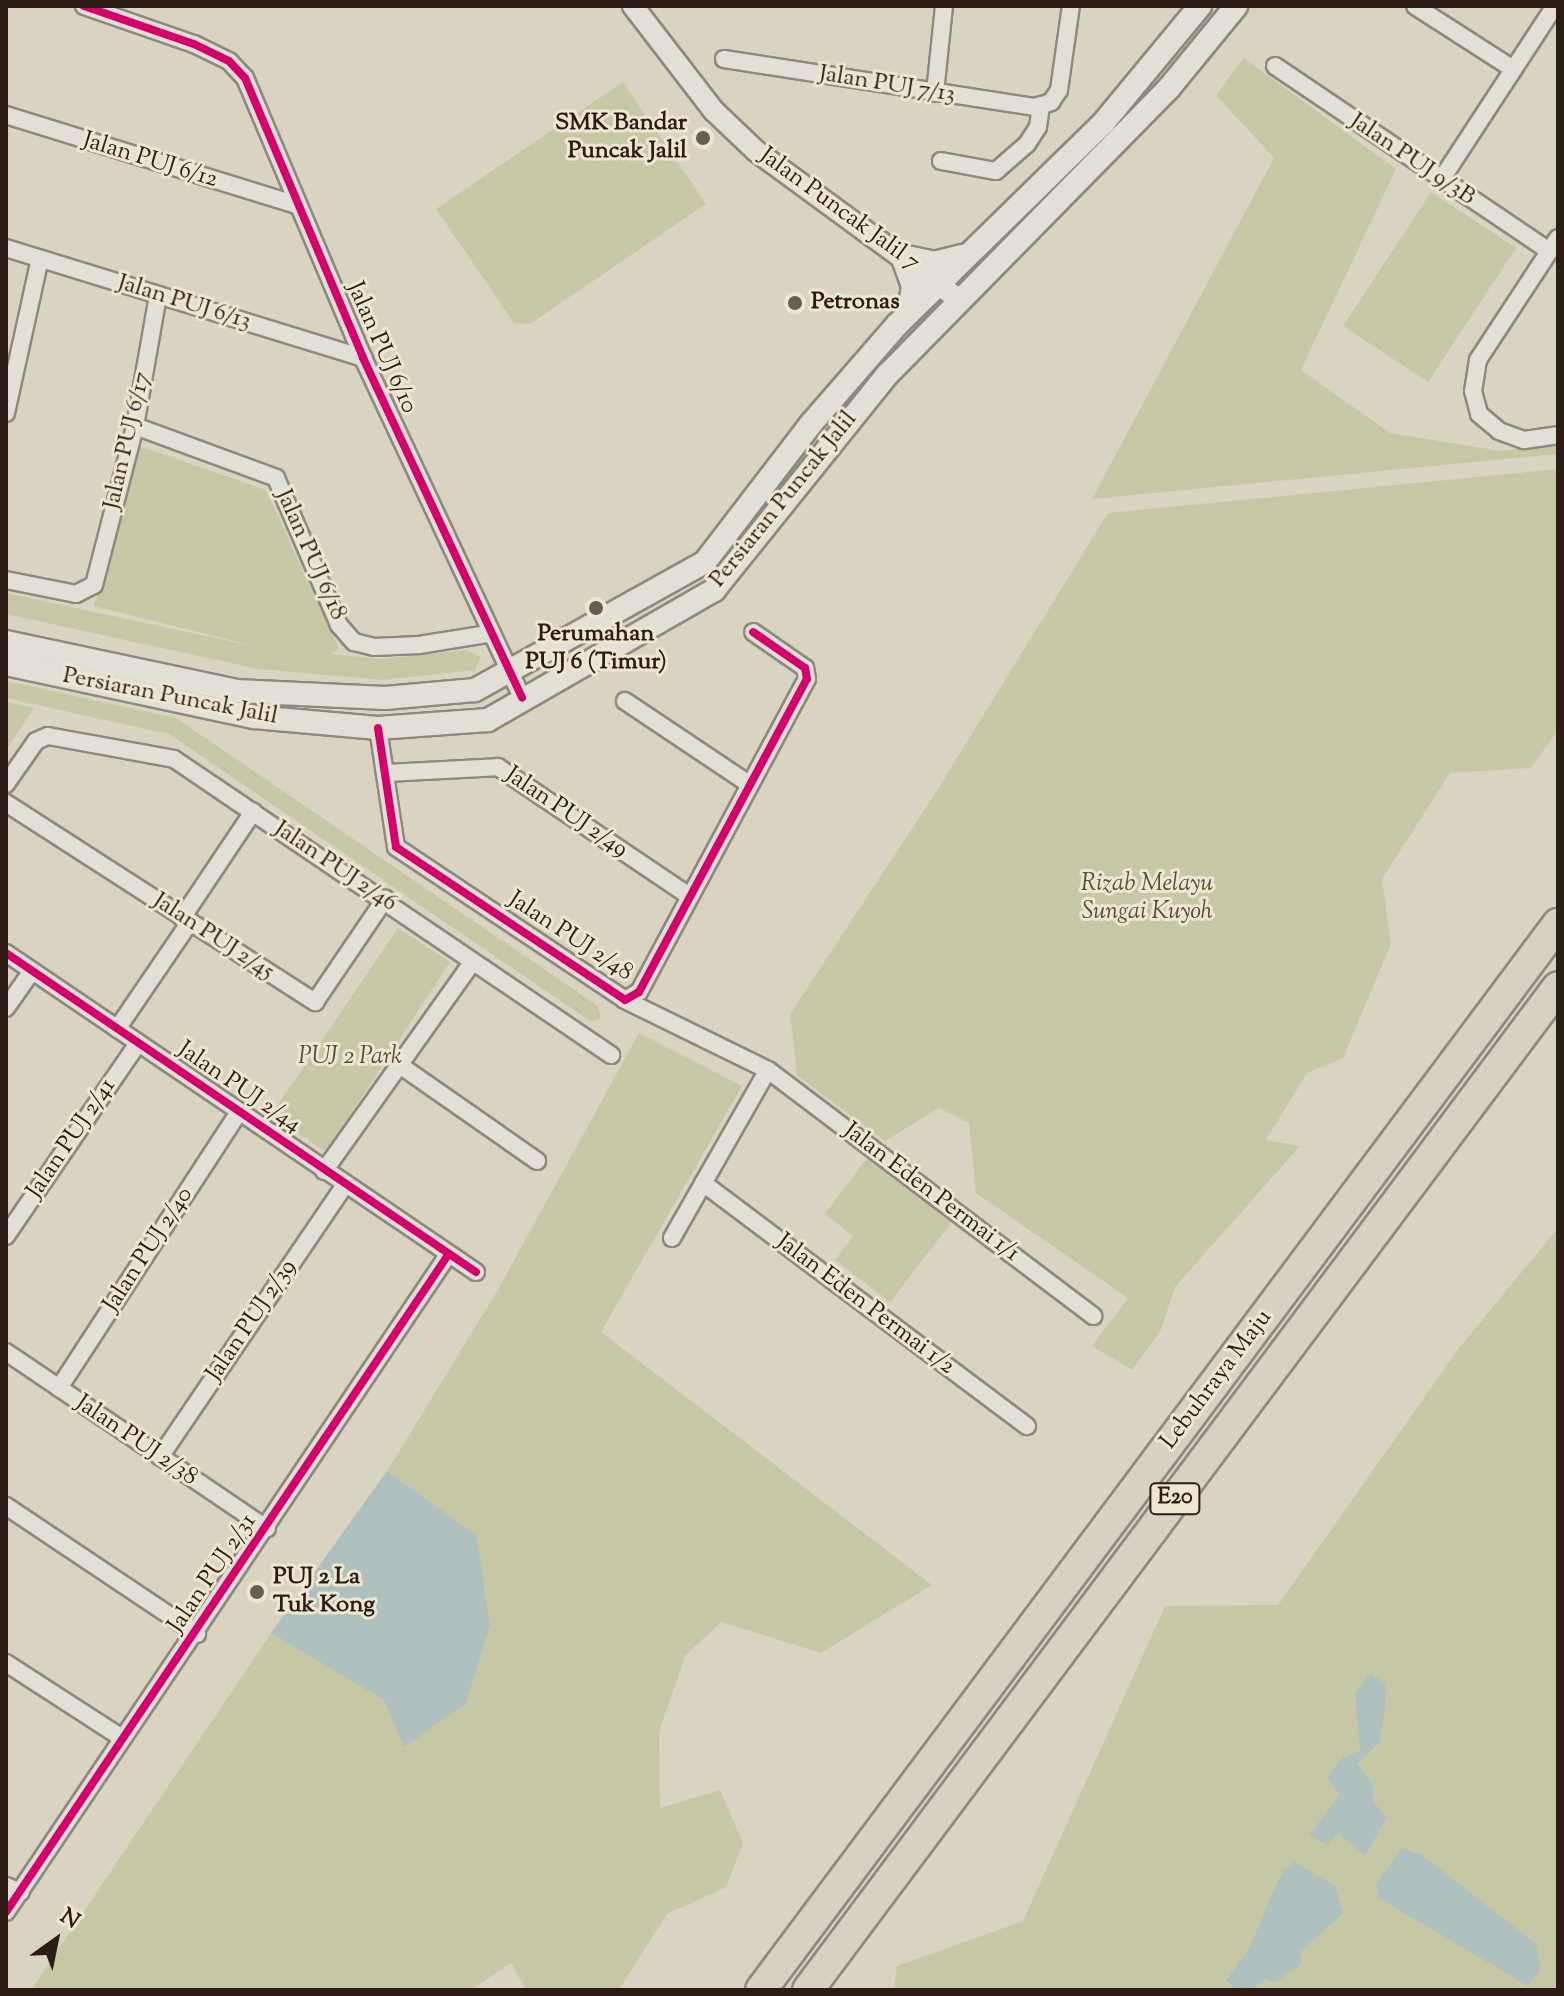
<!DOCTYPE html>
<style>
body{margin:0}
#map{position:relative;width:1564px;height:1996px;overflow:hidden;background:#d9d4c2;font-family:"Sorts Mill Goudy",serif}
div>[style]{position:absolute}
.green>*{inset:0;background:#c6c8a5}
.water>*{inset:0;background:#aec0bd}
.roads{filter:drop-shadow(2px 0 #8e897e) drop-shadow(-2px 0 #8e897e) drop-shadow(0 2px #8e897e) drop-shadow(0 -2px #8e897e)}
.minor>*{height:16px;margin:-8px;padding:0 8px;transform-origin:8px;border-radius:8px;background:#e2e0d6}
.tertiary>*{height:20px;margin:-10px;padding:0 10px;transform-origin:10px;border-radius:10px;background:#e2e0d6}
.secondary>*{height:22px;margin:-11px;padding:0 11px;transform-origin:11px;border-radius:11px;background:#e2e0d6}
.motorway>*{height:30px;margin:-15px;padding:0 15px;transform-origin:15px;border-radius:15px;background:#d6d1c2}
.cycleway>*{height:8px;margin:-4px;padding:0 4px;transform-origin:4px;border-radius:4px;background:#d6006c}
.dots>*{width:22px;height:22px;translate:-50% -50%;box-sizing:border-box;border:4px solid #ede7d1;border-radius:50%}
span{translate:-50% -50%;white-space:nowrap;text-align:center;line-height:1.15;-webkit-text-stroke:6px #ede7d1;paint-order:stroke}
.shield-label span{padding:2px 6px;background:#ede7d1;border:2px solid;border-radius:6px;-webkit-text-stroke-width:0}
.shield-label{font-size:22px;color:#2d1c16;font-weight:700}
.street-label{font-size:24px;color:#2d1c16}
.poi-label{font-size:24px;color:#2d1c16;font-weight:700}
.right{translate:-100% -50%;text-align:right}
.left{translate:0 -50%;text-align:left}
.park-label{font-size:24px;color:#564d3a;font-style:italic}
.frame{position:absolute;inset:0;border:8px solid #2d1c16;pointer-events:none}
.north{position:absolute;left:16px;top:1900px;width:80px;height:80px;-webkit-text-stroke:6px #ede7d1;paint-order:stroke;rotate:33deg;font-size:22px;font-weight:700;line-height:32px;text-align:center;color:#2d1c16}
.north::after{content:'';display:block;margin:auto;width:28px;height:36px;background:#2d1c16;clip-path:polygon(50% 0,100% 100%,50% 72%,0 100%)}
</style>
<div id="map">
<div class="green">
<div style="clip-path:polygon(1244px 58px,1396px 169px,1301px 370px,1390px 433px,1501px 451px,1558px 445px,1558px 454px,1092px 499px,1274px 158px,1216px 95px)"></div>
<div style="clip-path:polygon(623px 82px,706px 204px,530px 324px,514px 323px,436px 209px)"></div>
<div style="clip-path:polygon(1431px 192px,1516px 248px,1428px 382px,1343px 326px)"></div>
<div style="clip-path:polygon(139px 446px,266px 490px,339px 649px,330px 654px,382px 659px,467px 650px,481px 657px,475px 670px,383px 680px,258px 669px,6px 614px,6px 593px,266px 649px,94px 606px)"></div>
<div style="clip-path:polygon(1558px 469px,1558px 730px,1531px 768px,1450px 773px,1382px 879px,1391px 944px,1343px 1058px,1307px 1073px,1266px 1140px,1300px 1146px,1175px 1287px,1161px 1330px,1132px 1370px,1092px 1346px,1128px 1298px,976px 1193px,969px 1123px,939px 1108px,885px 1141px,797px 1075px,790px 1014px,936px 792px,1108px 513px)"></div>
<div style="clip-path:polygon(6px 681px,176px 718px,598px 1006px,601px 1019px,590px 1021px,169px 734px,6px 698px)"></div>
<div style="clip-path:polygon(6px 702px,34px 708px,6px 750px)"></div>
<div style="clip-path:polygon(398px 928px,450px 962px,326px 1152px,271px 1115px)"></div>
<div style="clip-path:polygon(639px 1033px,742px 1086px,601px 1332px,932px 1585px,821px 1653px,721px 1622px,685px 1656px,659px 1732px,660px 1808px,720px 1790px,743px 1843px,726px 1887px,667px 1914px,619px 1990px,526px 1990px,511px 1963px,471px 1990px,31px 1990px,271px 1633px,385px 1700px,476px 1535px,387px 1471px,496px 1293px)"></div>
<div style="clip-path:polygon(867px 1158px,952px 1222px,890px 1302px,835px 1260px,853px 1236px,825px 1214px)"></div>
<div style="clip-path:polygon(1558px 1228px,1558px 1990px,894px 1990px,897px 1966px,1023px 1921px,1165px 1606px,1278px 1605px,1459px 1348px)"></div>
</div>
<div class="water">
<div style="clip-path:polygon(387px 1471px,476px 1535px,490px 1625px,466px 1703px,404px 1747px,384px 1700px,271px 1633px)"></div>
<div style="clip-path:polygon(1370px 1673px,1385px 1684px,1386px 1703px,1380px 1742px,1357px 1764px,1374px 1786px,1373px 1802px,1387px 1817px,1365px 1856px,1338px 1833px,1328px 1845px,1309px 1835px,1340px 1795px,1327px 1777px,1343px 1757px,1360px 1751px,1355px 1693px)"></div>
<div style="clip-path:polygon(1402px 1848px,1422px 1855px,1536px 1944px,1541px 1968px,1528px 1986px,1379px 1898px,1376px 1884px)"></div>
<div style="clip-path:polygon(1295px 1862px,1335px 1886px,1343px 1913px,1300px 1952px,1302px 1963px,1275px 1983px,1265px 1979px,1252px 1990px,1237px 1990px,1226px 1980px,1249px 1948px,1283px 1870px)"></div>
</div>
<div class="roads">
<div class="minor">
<div style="left:84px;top:6px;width:116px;rotate:19.1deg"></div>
<div style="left:194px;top:44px;width:39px;rotate:26deg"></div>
<div style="left:229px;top:61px;width:23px;rotate:47deg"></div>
<div style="left:245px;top:78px;width:304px;rotate:67.1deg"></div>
<div style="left:363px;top:358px;width:375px;rotate:64.9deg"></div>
<div style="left:1415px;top:6px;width:117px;rotate:32.7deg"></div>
<div style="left:724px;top:59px;width:315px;rotate:8.8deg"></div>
<div style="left:1035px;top:107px;width:17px;rotate:-17deg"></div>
<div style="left:1051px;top:102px;width:14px;rotate:-56deg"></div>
<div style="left:1059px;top:90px;width:85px;rotate:-81.9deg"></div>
<div style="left:1275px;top:66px;width:331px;rotate:34deg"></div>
<div style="left:935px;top:93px;width:87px;rotate:-84.1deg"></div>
<div style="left:6px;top:115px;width:304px;rotate:17.2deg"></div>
<div style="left:941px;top:161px;width:56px;rotate:10.3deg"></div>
<div style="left:996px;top:171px;width:41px;rotate:-41.1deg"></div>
<div style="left:1027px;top:144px;width:20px;rotate:-57deg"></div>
<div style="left:1038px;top:127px;width:22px;rotate:-82deg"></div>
<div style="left:1441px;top:180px;width:208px;rotate:-56.8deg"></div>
<div style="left:1558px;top:238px;width:146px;rotate:123.3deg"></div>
<div style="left:1478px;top:360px;width:31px;rotate:99deg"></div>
<div style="left:1473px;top:391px;width:24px;rotate:75deg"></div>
<div style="left:1479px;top:414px;width:26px;rotate:40deg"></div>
<div style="left:1499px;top:431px;width:27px;rotate:20deg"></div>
<div style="left:1524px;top:440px;width:34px;rotate:-8deg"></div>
<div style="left:6px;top:248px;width:374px;rotate:17.1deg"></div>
<div style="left:6px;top:413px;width:158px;rotate:-77.6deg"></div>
<div style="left:135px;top:426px;width:150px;rotate:20.2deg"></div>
<div style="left:276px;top:478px;width:160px;rotate:66.8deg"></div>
<div style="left:339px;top:625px;width:23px;rotate:49deg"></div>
<div style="left:354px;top:642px;width:21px;rotate:14deg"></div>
<div style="left:374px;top:647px;width:45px;rotate:-2.5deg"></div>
<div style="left:419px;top:645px;width:70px;rotate:-9.1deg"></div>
<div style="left:6px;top:580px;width:71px;rotate:11.3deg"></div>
<div style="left:76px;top:594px;width:20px;rotate:-27deg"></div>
<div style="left:94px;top:585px;width:164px;rotate:-75.5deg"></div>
<div style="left:135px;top:426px;width:133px;rotate:-80deg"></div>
<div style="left:625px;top:701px;width:149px;rotate:33.8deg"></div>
<div style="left:378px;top:728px;width:120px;rotate:81.4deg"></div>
<div style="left:396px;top:847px;width:275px;rotate:33.7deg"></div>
<div style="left:625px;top:1000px;width:16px;rotate:-30deg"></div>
<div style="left:639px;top:992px;width:355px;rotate:-61.8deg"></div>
<div style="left:807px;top:679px;width:11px;rotate:-100deg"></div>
<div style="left:805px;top:668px;width:63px;rotate:-145.3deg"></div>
<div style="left:385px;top:773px;width:113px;rotate:-3deg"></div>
<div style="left:498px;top:767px;width:230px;rotate:34deg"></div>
<div style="left:6px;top:784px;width:52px;rotate:-55.1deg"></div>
<div style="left:36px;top:741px;width:13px;rotate:-23deg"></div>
<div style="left:48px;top:736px;width:128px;rotate:10.3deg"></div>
<div style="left:174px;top:759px;width:528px;rotate:34.11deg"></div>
<div style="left:6px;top:803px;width:368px;rotate:32.8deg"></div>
<div style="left:315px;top:1002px;width:125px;rotate:-55.8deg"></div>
<div style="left:182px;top:918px;width:128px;rotate:-56.2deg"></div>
<div style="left:6px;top:953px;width:568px;rotate:34.17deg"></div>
<div style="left:625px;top:1000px;width:159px;rotate:26.1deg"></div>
<div style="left:768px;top:1070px;width:408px;rotate:37.1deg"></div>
<div style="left:6px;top:1008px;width:45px;rotate:-54.9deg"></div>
<div style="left:117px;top:1029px;width:130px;rotate:-55.7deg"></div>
<div style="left:401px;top:1066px;width:166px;rotate:34.9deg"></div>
<div style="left:324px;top:1171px;width:255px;rotate:-54.6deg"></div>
<div style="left:703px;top:1183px;width:405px;rotate:36.9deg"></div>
<div style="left:6px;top:1236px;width:234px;rotate:-55.6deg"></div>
<div style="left:672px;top:1238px;width:193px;rotate:-60.3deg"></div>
<div style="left:6px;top:1352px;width:315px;rotate:34.1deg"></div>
<div style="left:59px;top:1388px;width:330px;rotate:-56.9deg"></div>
<div style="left:160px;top:1457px;width:329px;rotate:-55.8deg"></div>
<div style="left:6px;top:1506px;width:230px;rotate:33.8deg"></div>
<div style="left:6px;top:1663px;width:138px;rotate:32.9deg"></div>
<div style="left:6px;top:1886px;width:16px;rotate:22deg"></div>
<div style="left:6px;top:1912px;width:792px;rotate:-56.07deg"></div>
</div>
<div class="tertiary">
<div style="left:633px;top:6px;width:133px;rotate:52.4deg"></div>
<div style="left:714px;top:111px;width:58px;rotate:43.6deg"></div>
<div style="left:756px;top:151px;width:250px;rotate:36.2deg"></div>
</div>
<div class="secondary">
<div style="left:902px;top:256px;width:33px;rotate:12deg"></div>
<div style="left:934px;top:263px;width:30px;rotate:-14deg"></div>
<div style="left:902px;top:256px;width:32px;rotate:70deg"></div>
<div style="left:913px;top:286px;width:26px;rotate:99deg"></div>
<div style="left:6px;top:642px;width:235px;rotate:12deg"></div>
<div style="left:236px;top:691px;width:149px;rotate:2.7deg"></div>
<div style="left:385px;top:698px;width:90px;rotate:-5.1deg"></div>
<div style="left:475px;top:690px;width:263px;rotate:-29.1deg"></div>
<div style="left:705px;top:562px;width:173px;rotate:-52.5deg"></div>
<div style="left:810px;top:425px;width:133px;rotate:-49deg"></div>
<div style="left:897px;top:325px;width:290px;rotate:-44.4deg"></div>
<div style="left:1104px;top:122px;width:151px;rotate:-50.4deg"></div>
<div style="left:6px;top:664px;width:254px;rotate:12.1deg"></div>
<div style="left:254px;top:717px;width:124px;rotate:5.1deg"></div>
<div style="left:378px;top:728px;width:110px;rotate:-4.2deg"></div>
<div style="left:488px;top:720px;width:261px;rotate:-29.9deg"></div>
<div style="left:714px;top:590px;width:276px;rotate:-51.2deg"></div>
<div style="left:887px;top:375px;width:402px;rotate:-45.5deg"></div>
<div style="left:1169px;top:88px;width:106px;rotate:-50.7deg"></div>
</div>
<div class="motorway">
<div style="left:761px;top:1990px;width:1331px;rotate:-53.22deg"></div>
<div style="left:808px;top:1990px;width:1252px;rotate:-53.21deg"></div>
</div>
</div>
<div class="cycleway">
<div style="left:84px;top:6px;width:116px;rotate:19.1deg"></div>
<div style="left:194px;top:44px;width:39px;rotate:26deg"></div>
<div style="left:229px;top:61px;width:23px;rotate:47deg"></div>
<div style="left:245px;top:78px;width:304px;rotate:67.1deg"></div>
<div style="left:363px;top:358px;width:375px;rotate:64.9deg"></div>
<div style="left:378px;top:728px;width:120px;rotate:81.4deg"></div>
<div style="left:396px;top:847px;width:275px;rotate:33.7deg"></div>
<div style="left:625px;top:1000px;width:16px;rotate:-30deg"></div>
<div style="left:639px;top:992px;width:355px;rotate:-61.8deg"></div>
<div style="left:807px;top:679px;width:11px;rotate:-100deg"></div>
<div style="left:805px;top:668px;width:63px;rotate:-145.3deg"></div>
<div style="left:6px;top:953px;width:568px;rotate:34.17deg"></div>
<div style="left:6px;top:1912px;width:792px;rotate:-56.07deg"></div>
</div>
<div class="dots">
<div style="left:703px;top:138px;background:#695c52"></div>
<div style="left:795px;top:303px;background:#695c52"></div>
<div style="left:596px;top:608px;background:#695c52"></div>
<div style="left:257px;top:1592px;background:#695c52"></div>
</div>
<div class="shield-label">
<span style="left:1175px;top:1499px">E20</span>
</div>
<div class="street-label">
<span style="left:887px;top:85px;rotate:9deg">Jalan PUJ 7/13</span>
<span style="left:1412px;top:160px;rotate:34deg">Jalan PUJ 9/3B</span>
<span style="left:150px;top:161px;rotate:17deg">Jalan PUJ 6/12</span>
<span style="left:839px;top:210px;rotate:36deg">Jalan Puncak Jalil 7</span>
<span style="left:184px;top:303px;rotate:17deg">Jalan PUJ 6/13</span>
<span style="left:381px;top:348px;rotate:66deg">Jalan PUJ 6/10</span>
<span style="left:128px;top:441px;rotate:-77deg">Jalan PUJ 6/17</span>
<span style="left:784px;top:500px;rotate:-51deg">Persiaran Puncak Jalil</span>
<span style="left:310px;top:555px;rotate:66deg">Jalan PUJ 6/18</span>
<span style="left:170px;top:697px;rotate:11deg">Persiaran Puncak Jalil</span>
<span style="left:566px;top:813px;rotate:34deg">Jalan PUJ 2/49</span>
<span style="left:335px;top:867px;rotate:34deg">Jalan PUJ 2/46</span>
<span style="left:213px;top:937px;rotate:33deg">Jalan PUJ 2/45</span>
<span style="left:570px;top:937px;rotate:33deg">Jalan PUJ 2/48</span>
<span style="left:239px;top:1088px;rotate:34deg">Jalan PUJ 2/44</span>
<span style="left:72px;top:1139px;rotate:-56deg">Jalan PUJ 2/41</span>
<span style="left:931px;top:1193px;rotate:37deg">Jalan Eden Permai 1/1</span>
<span style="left:149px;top:1250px;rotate:-57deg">Jalan PUJ 2/40</span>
<span style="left:865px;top:1305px;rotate:37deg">Jalan Eden Permai 1/2</span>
<span style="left:252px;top:1321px;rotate:-56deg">Jalan PUJ 2/39</span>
<span style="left:1217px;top:1380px;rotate:-53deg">Lebuhraya Maju</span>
<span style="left:136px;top:1441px;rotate:34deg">Jalan PUJ 2/38</span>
<span style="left:213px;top:1574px;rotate:-56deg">Jalan PUJ 2/31</span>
</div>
<div class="poi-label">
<span class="right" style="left:687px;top:138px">SMK Bandar<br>Puncak Jalil</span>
<span class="left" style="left:811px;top:303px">Petronas</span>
<span style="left:596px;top:649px">Perumahan<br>PUJ 6 (Timur)</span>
<span class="left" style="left:273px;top:1592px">PUJ 2 La<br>Tuk Kong</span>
</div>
<div class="park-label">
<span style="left:1147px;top:899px">Rizab Melayu<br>Sungai Kuyoh</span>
<span style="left:350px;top:1058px">PUJ 2 Park</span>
</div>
<div class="frame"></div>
<div class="north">N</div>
</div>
